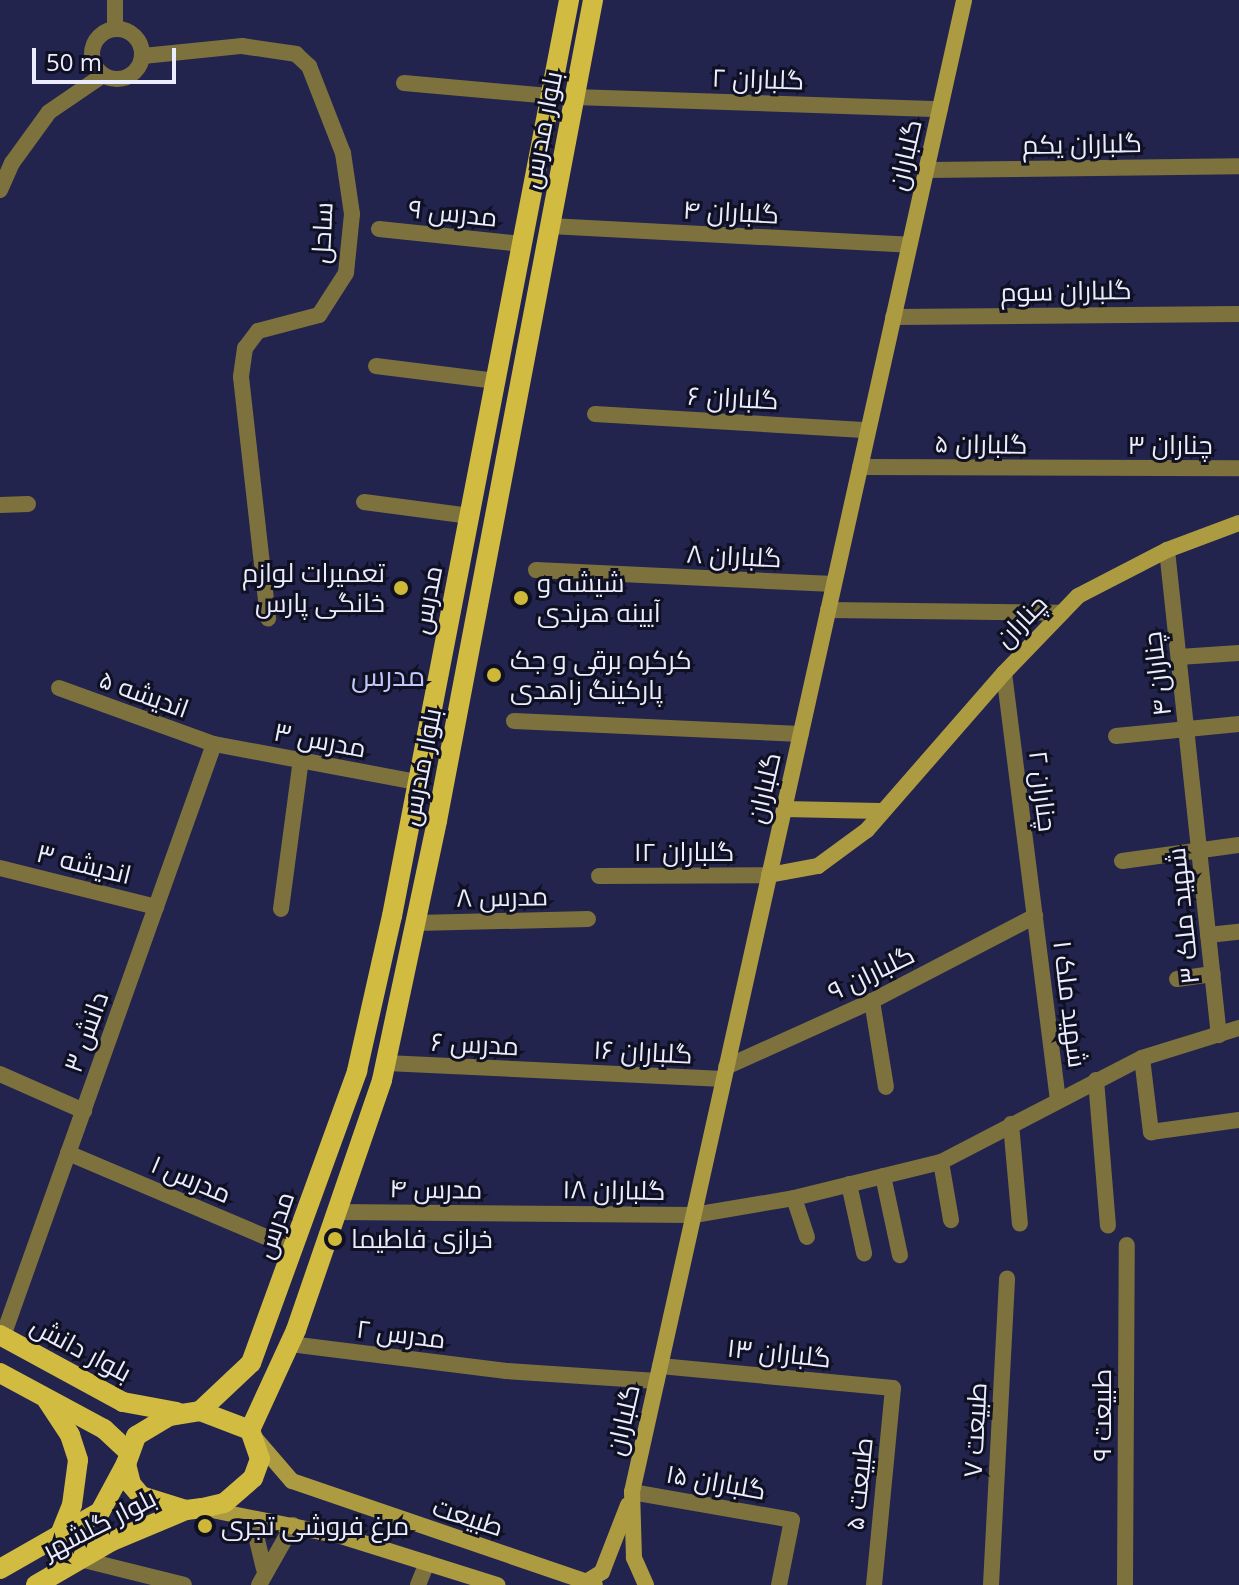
<!DOCTYPE html>
<meta charset="utf-8">
<style>
body{margin:0}
#map{position:relative;width:1239px;height:1585px;overflow:hidden;background:#22244d;font-family:"Open Sans",Cairo,sans-serif}
div>[style]{position:absolute}
.street>*{height:16px;margin:-8px;padding:0 8px;transform-origin:8px;border-radius:8px;background:#7d723d}
.street>.ring{margin:-8px;padding:0;box-sizing:content-box;background:none;border:16px solid #7d723d;border-radius:50%}
.secondary>*{height:16px;margin:-8px;padding:0 8px;transform-origin:8px;border-radius:8px;background:#ad9b41}
.primary>*{height:20px;margin:-10px;padding:0 10px;transform-origin:10px;border-radius:10px;background:#d1bb40}
.dots>*{width:22px;height:22px;translate:-50% -50%;box-sizing:border-box;border:4px solid #0f1022;border-radius:50%}
span{translate:-50% -50%;white-space:nowrap;text-align:center;line-height:1.15;-webkit-text-stroke:6px #0f1022;paint-order:stroke}
.street-label{font-size:26px;color:#ebedfe}
.poi-label{font-size:26px;color:#ebedfe}
.right{translate:-100% -50%;text-align:right}
.left{translate:0 -50%;text-align:left}
.neighbourhood-label{font-size:28px;color:#bfc7fb}
.scale{position:absolute;left:32px;top:48px;width:144px;height:36px;box-sizing:border-box;border:4px solid #ebedfe;border-top:0;padding-left:10px;font-size:24px;line-height:28px;white-space:nowrap;color:#ebedfe;-webkit-text-stroke:6px #0f1022;paint-order:stroke}
</style>
<div id="map">
<div class="street">
<div style="left:115px;top:0;width:29px;rotate:90deg"></div>
<div class="ring" style="left:92px;top:29px;width:34px;height:34px"></div>
<div style="left:143px;top:56px;width:100px;rotate:-5.8deg"></div>
<div style="left:242px;top:46px;width:55px;rotate:8.4deg"></div>
<div style="left:296px;top:54px;width:18px;rotate:43deg"></div>
<div style="left:309px;top:66px;width:93px;rotate:68.7deg"></div>
<div style="left:343px;top:153px;width:62px;rotate:81.6deg"></div>
<div style="left:352px;top:214px;width:59px;rotate:95.8deg"></div>
<div style="left:346px;top:273px;width:50px;rotate:122.7deg"></div>
<div style="left:319px;top:315px;width:63px;rotate:165.3deg"></div>
<div style="left:258px;top:331px;width:21px;rotate:127deg"></div>
<div style="left:245px;top:348px;width:29px;rotate:98deg"></div>
<div style="left:241px;top:377px;width:243px;rotate:83.6deg"></div>
<div style="left:404px;top:83px;width:148px;rotate:5.1deg"></div>
<div style="left:574px;top:97px;width:366px;rotate:1.9deg"></div>
<div style="left:926px;top:170px;width:313px;rotate:-0.7deg"></div>
<div style="left:0;top:190px;width:30px;rotate:-66deg"></div>
<div style="left:12px;top:163px;width:63px;rotate:-54deg"></div>
<div style="left:49px;top:112px;width:65px;rotate:-34.4deg"></div>
<div style="left:550px;top:226px;width:360px;rotate:3deg"></div>
<div style="left:379px;top:229px;width:144px;rotate:6deg"></div>
<div style="left:893px;top:317px;width:346px;rotate:-0.5deg"></div>
<div style="left:376px;top:366px;width:121px;rotate:7.1deg"></div>
<div style="left:595px;top:414px;width:273px;rotate:3.4deg"></div>
<div style="left:860px;top:467px;width:379px;rotate:0.2deg"></div>
<div style="left:364px;top:502px;width:107px;rotate:7.5deg"></div>
<div style="left:0;top:505px;width:28px;rotate:-2deg"></div>
<div style="left:1167px;top:550px;width:488px;rotate:83.9deg"></div>
<div style="left:536px;top:570px;width:298px;rotate:2.7deg"></div>
<div style="left:828px;top:610px;width:234px;rotate:0.7deg"></div>
<div style="left:1179px;top:657px;width:60px;rotate:-3.8deg"></div>
<div style="left:1004px;top:673px;width:428px;rotate:82.8deg"></div>
<div style="left:59px;top:688px;width:165px;rotate:19.9deg"></div>
<div style="left:214px;top:744px;width:208px;rotate:10.6deg"></div>
<div style="left:514px;top:721px;width:287px;rotate:2.6deg"></div>
<div style="left:1116px;top:736px;width:124px;rotate:-5.6deg"></div>
<div style="left:1122px;top:861px;width:118px;rotate:-7.8deg"></div>
<div style="left:0;top:868px;width:161px;rotate:14deg"></div>
<div style="left:599px;top:876px;width:170px;rotate:-0.3deg"></div>
<div style="left:281px;top:909px;width:150px;rotate:-82.4deg"></div>
<div style="left:416px;top:923px;width:172px;rotate:-1.3deg"></div>
<div style="left:1208px;top:935px;width:31px;rotate:-6deg"></div>
<div style="left:1177px;top:979px;width:36px;rotate:-8deg"></div>
<div style="left:872px;top:1001px;width:87px;rotate:80.8deg"></div>
<div style="left:1142px;top:1058px;width:75px;rotate:83.1deg"></div>
<div style="left:1151px;top:1132px;width:89px;rotate:-7.8deg"></div>
<div style="left:386px;top:1063px;width:338px;rotate:2.7deg"></div>
<div style="left:726px;top:1067px;width:160px;rotate:-24.3deg"></div>
<div style="left:872px;top:1001px;width:184px;rotate:-27.5deg"></div>
<div style="left:0;top:1074px;width:92px;rotate:23.8deg"></div>
<div style="left:1096px;top:1080px;width:146px;rotate:85.3deg"></div>
<div style="left:1011px;top:1124px;width:100px;rotate:84.9deg"></div>
<div style="left:68px;top:1153px;width:246px;rotate:23deg"></div>
<div style="left:941px;top:1162px;width:59px;rotate:80.2deg"></div>
<div style="left:883px;top:1176px;width:81px;rotate:77.9deg"></div>
<div style="left:849px;top:1184px;width:71px;rotate:77.7deg"></div>
<div style="left:794px;top:1198px;width:41px;rotate:71.6deg"></div>
<div style="left:337px;top:1212px;width:357px;rotate:0.5deg"></div>
<div style="left:694px;top:1215px;width:101px;rotate:-9.6deg"></div>
<div style="left:794px;top:1198px;width:151px;rotate:-13.8deg"></div>
<div style="left:941px;top:1162px;width:226px;rotate:-27.4deg"></div>
<div style="left:1142px;top:1058px;width:102px;rotate:-17.2deg"></div>
<div style="left:3px;top:1336px;width:628px;rotate:-70.38deg"></div>
<div style="left:290px;top:1344px;width:218px;rotate:7.1deg"></div>
<div style="left:506px;top:1371px;width:151px;rotate:3.8deg"></div>
<div style="left:660px;top:1366px;width:234px;rotate:5.4deg"></div>
<div style="left:893px;top:1388px;width:198px;rotate:95.5deg"></div>
<div style="left:632px;top:1492px;width:162px;rotate:9.9deg"></div>
<div style="left:792px;top:1520px;width:66px;rotate:101.3deg"></div>
<div style="left:252px;top:1519px;width:51px;rotate:76.5deg"></div>
<div style="left:80px;top:1559px;width:107px;rotate:14deg"></div>
<div style="left:259px;top:1585px;width:69px;rotate:-60.5deg"></div>
<div style="left:418px;top:1585px;width:24px;rotate:-68deg"></div>
<div style="left:991px;top:1585px;width:307px;rotate:-87deg"></div>
<div style="left:1125px;top:1585px;width:340px;rotate:-89.7deg"></div>
</div>
<div class="secondary">
<div style="left:784px;top:809px;width:96px;rotate:1.2deg"></div>
<div style="left:769px;top:875px;width:50px;rotate:-10.4deg"></div>
<div style="left:818px;top:866px;width:61px;rotate:-36.3deg"></div>
<div style="left:867px;top:830px;width:208px;rotate:-48.9deg"></div>
<div style="left:1004px;top:673px;width:107px;rotate:-46.1deg"></div>
<div style="left:1078px;top:596px;width:100px;rotate:-27.3deg"></div>
<div style="left:1167px;top:550px;width:77px;rotate:-20.6deg"></div>
<div style="left:254px;top:1437px;width:58px;rotate:49.2deg"></div>
<div style="left:292px;top:1481px;width:320px;rotate:18.9deg"></div>
<div style="left:207px;top:1509px;width:137px;rotate:11.4deg"></div>
<div style="left:341px;top:1536px;width:164px;rotate:17.4deg"></div>
<div style="left:586px;top:1582px;width:19px;rotate:-32deg"></div>
<div style="left:602px;top:1572px;width:72px;rotate:-68.8deg"></div>
<div style="left:646px;top:1585px;width:30px;rotate:-114deg"></div>
<div style="left:634px;top:1558px;width:66px;rotate:-91.7deg"></div>
<div style="left:632px;top:1492px;width:1528px;rotate:-77.45deg"></div>
</div>
<div class="primary">
<div style="left:0;top:1335px;width:140px;rotate:28.6deg"></div>
<div style="left:123px;top:1402px;width:55px;rotate:10.5deg"></div>
<div style="left:0;top:1373px;width:118px;rotate:28.3deg"></div>
<div style="left:104px;top:1429px;width:33px;rotate:43deg"></div>
<div style="left:47px;top:1400px;width:42px;rotate:56.7deg"></div>
<div style="left:70px;top:1435px;width:26px;rotate:72deg"></div>
<div style="left:78px;top:1460px;width:45px;rotate:97.6deg"></div>
<div style="left:72px;top:1505px;width:31px;rotate:112deg"></div>
<div style="left:200px;top:1411px;width:70px;rotate:-43.3deg"></div>
<div style="left:251px;top:1363px;width:311px;rotate:-70deg"></div>
<div style="left:357px;top:1071px;width:159px;rotate:-77.3deg"></div>
<div style="left:392px;top:916px;width:933px;rotate:-79.06deg"></div>
<div style="left:200px;top:1411px;width:53px;rotate:20.8deg"></div>
<div style="left:250px;top:1430px;width:31px;rotate:71deg"></div>
<div style="left:260px;top:1459px;width:20px;rotate:110deg"></div>
<div style="left:253px;top:1478px;width:38px;rotate:139deg"></div>
<div style="left:224px;top:1503px;width:23px;rotate:167deg"></div>
<div style="left:202px;top:1508px;width:16px;rotate:173deg"></div>
<div style="left:186px;top:1510px;width:47px;rotate:-162.7deg"></div>
<div style="left:141px;top:1496px;width:16px;rotate:-130deg"></div>
<div style="left:131px;top:1484px;width:21px;rotate:-104deg"></div>
<div style="left:126px;top:1464px;width:30px;rotate:-70deg"></div>
<div style="left:136px;top:1436px;width:39px;rotate:-31deg"></div>
<div style="left:169px;top:1416px;width:31px;rotate:-9deg"></div>
<div style="left:250px;top:1430px;width:110px;rotate:-65.3deg"></div>
<div style="left:296px;top:1330px;width:264px;rotate:-71deg"></div>
<div style="left:382px;top:1080px;width:265px;rotate:-78deg"></div>
<div style="left:437px;top:821px;width:836px;rotate:-79.24deg"></div>
<div style="left:0;top:1569px;width:115px;rotate:-29.7deg"></div>
<div style="left:100px;top:1512px;width:55px;rotate:-61.6deg"></div>
<div style="left:36px;top:1585px;width:88px;rotate:-30.1deg"></div>
<div style="left:112px;top:1541px;width:80px;rotate:-22.7deg"></div>
</div>
<div class="dots">
<div style="left:401px;top:588px;background:#cfb837"></div>
<div style="left:521px;top:598px;background:#cfb837"></div>
<div style="left:494px;top:675px;background:#cfb837"></div>
<div style="left:335px;top:1239px;background:#cfb837"></div>
<div style="left:205px;top:1526px;background:#cfb837"></div>
</div>
<div class="street-label">
<span style="left:758px;top:79px;rotate:2deg">گلباران ۲</span>
<span style="left:542px;top:130px;rotate:-79deg">بلوار مدرس</span>
<span style="left:1082px;top:144px;rotate:-1deg">گلباران یکم</span>
<span style="left:905px;top:155px;rotate:-77deg">گلباران</span>
<span style="left:731px;top:212px;rotate:3deg">گلباران ۴</span>
<span style="left:453px;top:213px;rotate:6deg">مدرس ۹</span>
<span style="left:322px;top:233px;rotate:-87deg">ساحل</span>
<span style="left:1066px;top:291px;rotate:-1deg">گلباران سوم</span>
<span style="left:733px;top:398px;rotate:3deg">گلباران ۶</span>
<span style="left:981px;top:444px;rotate:1deg">گلباران ۵</span>
<span style="left:1170px;top:445px">چناران ۳</span>
<span style="left:734px;top:556px;rotate:3deg">گلباران ۸</span>
<span style="left:427px;top:600px;rotate:-79deg">مدرس</span>
<span style="left:1021px;top:621px;rotate:-46deg">چناران</span>
<span style="left:1157px;top:674px;rotate:-97deg">۴ چناران</span>
<span style="left:144px;top:694px;rotate:20deg">اندیشه ۵</span>
<span style="left:320px;top:740px;rotate:11deg">مدرس ۳</span>
<span style="left:421px;top:767px;rotate:-79deg">بلوار مدرس</span>
<span style="left:764px;top:788px;rotate:-77deg">گلباران</span>
<span style="left:1043px;top:791px;rotate:83deg">۲ چناران</span>
<span style="left:684px;top:852px">گلباران ۱۲</span>
<span style="left:84px;top:864px;rotate:14deg">اندیشه ۳</span>
<span style="left:502px;top:897px;rotate:-1deg">مدرس ۸</span>
<span style="left:1183px;top:916px;rotate:-96deg">۳ شهید ملک</span>
<span style="left:871px;top:973px;rotate:-26deg">۹ گلباران</span>
<span style="left:1070px;top:1004px;rotate:83deg">۱ شهید ملک</span>
<span style="left:86px;top:1032px;rotate:-70deg">دانش ۳</span>
<span style="left:475px;top:1044px;rotate:3deg">مدرس ۶</span>
<span style="left:643px;top:1052px;rotate:3deg">گلباران ۱۶</span>
<span style="left:191px;top:1179px;rotate:23deg">مدرس ۱</span>
<span style="left:436px;top:1189px;rotate:1deg">مدرس ۴</span>
<span style="left:614px;top:1190px;rotate:1deg">گلباران ۱۸</span>
<span style="left:275px;top:1225px;rotate:-71deg">مدرس</span>
<span style="left:401px;top:1334px;rotate:7deg">مدرس ۲</span>
<span style="left:81px;top:1349px;rotate:28deg">بلوار دانش</span>
<span style="left:779px;top:1353px;rotate:6deg">۱۳ گلباران</span>
<span style="left:1102px;top:1415px;rotate:-90deg">طبیعت ۹</span>
<span style="left:623px;top:1420px;rotate:-77deg">گلباران</span>
<span style="left:975px;top:1430px;rotate:-87deg">طبیعت ۷</span>
<span style="left:716px;top:1482px;rotate:10deg">گلباران ۱۵</span>
<span style="left:859px;top:1484px;rotate:-84deg">۵ طبیعت</span>
<span style="left:468px;top:1517px;rotate:18deg">طبیعت</span>
<span style="left:99px;top:1524px;rotate:-27deg">بلوار گلشهر</span>
</div>
<div class="poi-label">
<span class="right" style="left:385px;top:588px">تعمیرات لوازم<br>خانگی پارس</span>
<span class="left" style="left:537px;top:598px">شیشه و<br>آیینه هرندی</span>
<span class="left" style="left:510px;top:675px">کرکره برقی و جک<br>پارکینگ زاهدی</span>
<span class="left" style="left:351px;top:1239px">خرازی فاطیما</span>
<span class="left" style="left:221px;top:1526px">مرغ فروشی تجری</span>
</div>
<div class="neighbourhood-label">
<span style="left:388px;top:675px">مدرس</span>
</div>
<div class="scale">50 m</div>
</div>
